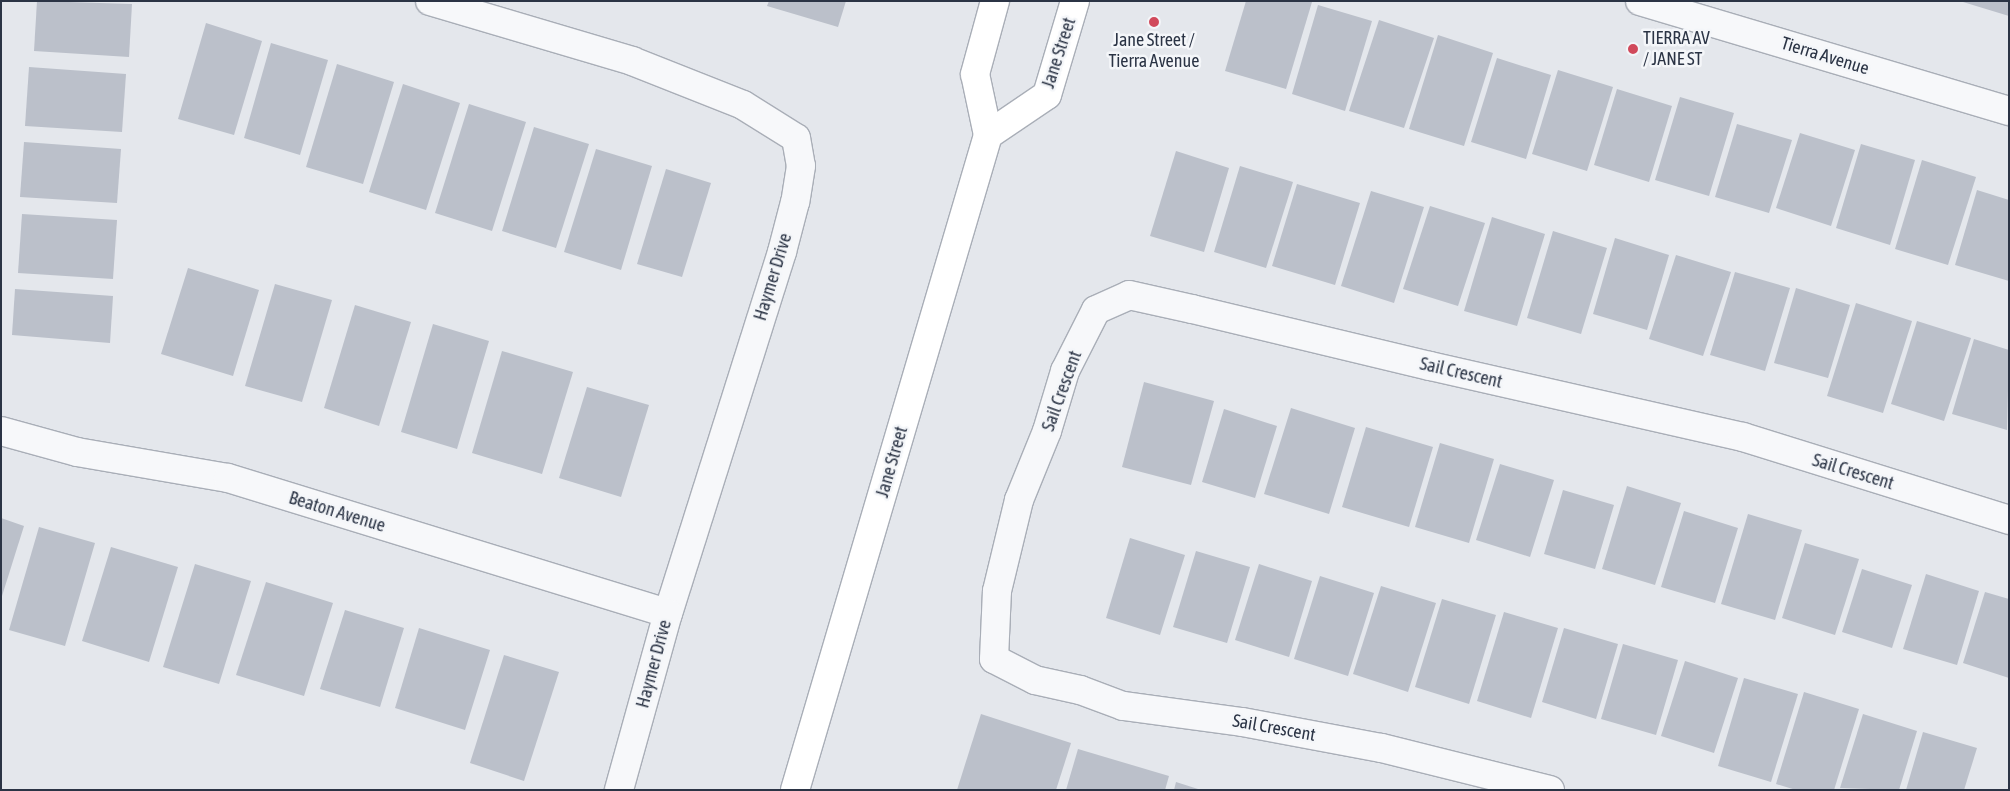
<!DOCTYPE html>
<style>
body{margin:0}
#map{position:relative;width:2010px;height:791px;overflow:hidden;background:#e4e7ec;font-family:"Asap Condensed",sans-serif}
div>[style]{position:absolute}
.building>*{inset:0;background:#bbc0ca}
.roads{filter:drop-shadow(1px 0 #a9aeb7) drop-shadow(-1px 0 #a9aeb7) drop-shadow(0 1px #a9aeb7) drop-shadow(0 -1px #a9aeb7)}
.minor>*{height:28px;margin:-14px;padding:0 14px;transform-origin:14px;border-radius:14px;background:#f7f8fa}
.secondary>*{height:28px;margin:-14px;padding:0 14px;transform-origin:14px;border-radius:14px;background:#fff}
.dots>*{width:14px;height:14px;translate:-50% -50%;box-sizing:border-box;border:2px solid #f4f6f9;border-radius:50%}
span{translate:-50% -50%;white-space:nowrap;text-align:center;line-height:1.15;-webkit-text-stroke:5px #f4f6f9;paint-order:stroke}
.poi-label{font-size:18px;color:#2b3445}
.left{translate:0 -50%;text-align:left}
.street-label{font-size:18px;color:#2b3445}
.frame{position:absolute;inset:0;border:2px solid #2b3445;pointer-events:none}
</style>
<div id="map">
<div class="building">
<div style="clip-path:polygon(37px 1px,132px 4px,129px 57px,34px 51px)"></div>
<div style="clip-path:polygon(769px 1px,846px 1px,838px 27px,767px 6px)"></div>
<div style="clip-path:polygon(1246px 1px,1312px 2px,1286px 89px,1225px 71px)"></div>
<div style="clip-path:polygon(1963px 1px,2009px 1px,2009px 16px,1963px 2px)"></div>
<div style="clip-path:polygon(1318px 5px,1372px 21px,1345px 111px,1292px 94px)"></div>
<div style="clip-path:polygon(1379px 20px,1434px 38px,1404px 128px,1349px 111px)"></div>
<div style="clip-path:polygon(206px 23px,262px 41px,234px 135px,178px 119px)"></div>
<div style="clip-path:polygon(1438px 35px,1493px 53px,1464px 146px,1409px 129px)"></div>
<div style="clip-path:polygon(271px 43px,328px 60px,300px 155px,244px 138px)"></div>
<div style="clip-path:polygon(1497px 58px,1551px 75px,1526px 159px,1471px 142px)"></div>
<div style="clip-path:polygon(337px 64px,394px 82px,363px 184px,306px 167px)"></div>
<div style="clip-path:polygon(29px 67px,126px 74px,122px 132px,25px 126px)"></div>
<div style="clip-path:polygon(1558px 70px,1613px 87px,1587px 171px,1532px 154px)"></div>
<div style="clip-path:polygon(403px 84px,460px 103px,426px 210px,369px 192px)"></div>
<div style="clip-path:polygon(1617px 89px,1672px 106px,1649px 182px,1594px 165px)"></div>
<div style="clip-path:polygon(1680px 97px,1734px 113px,1709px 196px,1655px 180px)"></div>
<div style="clip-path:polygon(469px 104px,526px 122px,492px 231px,435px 213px)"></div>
<div style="clip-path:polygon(1737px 124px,1792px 140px,1769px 213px,1715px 197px)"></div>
<div style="clip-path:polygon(534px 127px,589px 144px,556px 248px,502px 231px)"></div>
<div style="clip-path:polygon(1800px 133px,1855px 150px,1831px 226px,1776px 208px)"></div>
<div style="clip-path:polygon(24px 142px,121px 149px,117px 203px,20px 197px)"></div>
<div style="clip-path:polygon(1861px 144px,1915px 160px,1890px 245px,1836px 228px)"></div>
<div style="clip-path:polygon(596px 149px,652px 166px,621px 270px,564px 252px)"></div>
<div style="clip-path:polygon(1176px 151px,1229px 168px,1204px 252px,1150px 236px)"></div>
<div style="clip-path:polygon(1922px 160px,1976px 177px,1948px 265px,1895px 249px)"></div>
<div style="clip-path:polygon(1240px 166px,1293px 182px,1266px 268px,1214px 252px)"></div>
<div style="clip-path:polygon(666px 169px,711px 183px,682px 277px,637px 264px)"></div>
<div style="clip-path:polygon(1297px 184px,1360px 203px,1335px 285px,1272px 266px)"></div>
<div style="clip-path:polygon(1977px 190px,2009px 200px,2009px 281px,1955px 265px)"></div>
<div style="clip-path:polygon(1371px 191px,1424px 207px,1394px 303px,1341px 286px)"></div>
<div style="clip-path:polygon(1430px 206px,1485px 223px,1458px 306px,1403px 289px)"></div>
<div style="clip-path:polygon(22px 214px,117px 220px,113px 279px,18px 273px)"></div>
<div style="clip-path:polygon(1492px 217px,1545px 234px,1517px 326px,1464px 311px)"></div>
<div style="clip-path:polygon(1553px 231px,1607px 248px,1581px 334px,1527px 318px)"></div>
<div style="clip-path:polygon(1615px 238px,1669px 255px,1647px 330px,1593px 314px)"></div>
<div style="clip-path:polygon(1676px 255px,1731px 272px,1703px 356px,1649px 339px)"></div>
<div style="clip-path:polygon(188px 268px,259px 290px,233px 376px,161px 354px)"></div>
<div style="clip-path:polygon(1735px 272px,1790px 288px,1765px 371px,1710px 355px)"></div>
<div style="clip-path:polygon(275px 284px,332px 300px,302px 402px,245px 386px)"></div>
<div style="clip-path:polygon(1796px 288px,1850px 305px,1828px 378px,1774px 363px)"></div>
<div style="clip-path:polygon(15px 289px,113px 296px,110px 343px,12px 335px)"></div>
<div style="clip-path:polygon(1856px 303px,1912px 321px,1883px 413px,1827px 396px)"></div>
<div style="clip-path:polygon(355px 305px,411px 322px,379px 426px,324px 408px)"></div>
<div style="clip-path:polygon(1917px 321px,1971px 338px,1944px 421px,1891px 404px)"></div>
<div style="clip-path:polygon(433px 324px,489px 341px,457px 449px,401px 432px)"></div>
<div style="clip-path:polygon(1974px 339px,2009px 350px,2007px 430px,1952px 414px)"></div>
<div style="clip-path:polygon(502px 351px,573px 372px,542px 474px,472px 453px)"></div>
<div style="clip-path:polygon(1144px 382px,1214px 401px,1191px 485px,1122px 467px)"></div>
<div style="clip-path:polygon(587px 387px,649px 405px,621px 497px,559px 478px)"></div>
<div style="clip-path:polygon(1291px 408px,1355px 428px,1329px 514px,1264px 494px)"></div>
<div style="clip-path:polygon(1224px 409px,1277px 426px,1255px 498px,1202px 482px)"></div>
<div style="clip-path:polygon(1366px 427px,1433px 447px,1409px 527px,1342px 507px)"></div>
<div style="clip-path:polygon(1440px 443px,1494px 459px,1469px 543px,1415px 527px)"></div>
<div style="clip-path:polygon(1500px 464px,1554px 480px,1530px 557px,1476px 540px)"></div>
<div style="clip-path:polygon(1627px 486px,1681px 503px,1655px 585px,1602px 569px)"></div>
<div style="clip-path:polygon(1563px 490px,1614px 505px,1595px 569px,1544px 554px)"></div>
<div style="clip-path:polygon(1684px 511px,1738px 528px,1715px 603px,1661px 587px)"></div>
<div style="clip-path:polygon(1748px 514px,1802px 530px,1775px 620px,1721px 604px)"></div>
<div style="clip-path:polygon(1px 518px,24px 526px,2px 596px,1px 596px)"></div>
<div style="clip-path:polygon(39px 527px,95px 543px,65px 646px,9px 630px)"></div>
<div style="clip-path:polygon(1130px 538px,1185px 555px,1160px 635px,1106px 618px)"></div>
<div style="clip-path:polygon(1805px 543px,1859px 559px,1835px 635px,1782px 618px)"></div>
<div style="clip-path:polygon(111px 547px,178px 567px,149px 662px,82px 641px)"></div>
<div style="clip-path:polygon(1196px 551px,1250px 567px,1227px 643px,1173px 627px)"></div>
<div style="clip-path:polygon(195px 564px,251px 581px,219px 684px,163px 667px)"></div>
<div style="clip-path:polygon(1259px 564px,1312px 581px,1289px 657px,1235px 640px)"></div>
<div style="clip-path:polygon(1862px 569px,1912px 585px,1892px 648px,1842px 632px)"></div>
<div style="clip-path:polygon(1926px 574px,1979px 591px,1957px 665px,1903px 649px)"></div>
<div style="clip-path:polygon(1320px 576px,1374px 593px,1348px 676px,1294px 659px)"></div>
<div style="clip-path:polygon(266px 582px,333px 603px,304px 696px,236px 675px)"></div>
<div style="clip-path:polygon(1381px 586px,1436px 603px,1408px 692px,1353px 674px)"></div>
<div style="clip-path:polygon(1985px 592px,2009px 599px,2009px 678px,1963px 663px)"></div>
<div style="clip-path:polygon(1442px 599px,1496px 615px,1469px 704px,1415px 687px)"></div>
<div style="clip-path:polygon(345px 610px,404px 628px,380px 707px,320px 689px)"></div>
<div style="clip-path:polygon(1504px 612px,1558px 628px,1531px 718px,1477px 701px)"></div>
<div style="clip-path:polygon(419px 628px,490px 650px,465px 730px,395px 708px)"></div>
<div style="clip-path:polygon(1564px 628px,1618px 644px,1596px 719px,1542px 702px)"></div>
<div style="clip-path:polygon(1623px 644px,1678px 660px,1656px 735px,1601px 719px)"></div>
<div style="clip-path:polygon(504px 655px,559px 672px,524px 781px,470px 763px)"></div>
<div style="clip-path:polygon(1685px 661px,1738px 678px,1714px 753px,1661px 736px)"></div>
<div style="clip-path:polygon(1744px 678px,1798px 694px,1771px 782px,1718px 766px)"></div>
<div style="clip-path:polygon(1804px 692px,1859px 709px,1834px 790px,1796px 790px,1776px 784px)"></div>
<div style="clip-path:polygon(981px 714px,1071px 743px,1056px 790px,957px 790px)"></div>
<div style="clip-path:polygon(1863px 714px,1917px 731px,1899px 790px,1840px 788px)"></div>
<div style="clip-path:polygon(1923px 732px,1977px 748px,1964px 790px,1906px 790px)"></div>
<div style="clip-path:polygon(1078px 749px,1169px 776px,1165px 790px,1066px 790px)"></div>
<div style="clip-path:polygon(1176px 782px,1198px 789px,1198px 790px,1174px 790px)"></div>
</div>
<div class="roads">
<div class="minor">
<div style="left:430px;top:1px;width:211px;rotate:16.5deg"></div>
<div style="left:632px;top:61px;width:119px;rotate:21.6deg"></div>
<div style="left:743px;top:105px;width:62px;rotate:31.9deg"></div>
<div style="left:796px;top:138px;width:28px;rotate:80deg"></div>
<div style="left:801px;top:166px;width:36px;rotate:99deg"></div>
<div style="left:795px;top:202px;width:52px;rotate:104.6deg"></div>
<div style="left:782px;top:252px;width:379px;rotate:107.5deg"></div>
<div style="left:668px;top:613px;width:184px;rotate:105.5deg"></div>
<div style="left:1640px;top:1px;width:385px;rotate:16.6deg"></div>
<div style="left:1px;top:431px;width:79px;rotate:15.4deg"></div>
<div style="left:77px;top:452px;width:153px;rotate:9.8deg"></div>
<div style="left:228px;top:478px;width:460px;rotate:17.1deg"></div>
<div style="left:1550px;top:790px;width:174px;rotate:-166deg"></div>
<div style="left:1381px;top:748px;width:141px;rotate:-169.4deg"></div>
<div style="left:1242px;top:722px;width:120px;rotate:-172.3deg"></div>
<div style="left:1123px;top:706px;width:46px;rotate:-159.6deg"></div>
<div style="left:1080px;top:690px;width:46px;rotate:-167.5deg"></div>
<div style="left:1035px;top:680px;width:46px;rotate:-152.9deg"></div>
<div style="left:994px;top:659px;width:68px;rotate:-87.5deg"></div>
<div style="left:997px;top:591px;width:94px;rotate:-76.4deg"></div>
<div style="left:1019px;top:500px;width:74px;rotate:-67.9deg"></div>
<div style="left:1047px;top:431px;width:63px;rotate:-73.3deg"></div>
<div style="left:1065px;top:371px;width:68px;rotate:-63.1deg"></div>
<div style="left:1096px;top:310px;width:36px;rotate:-24deg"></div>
<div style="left:1129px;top:295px;width:65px;rotate:12.5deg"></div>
<div style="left:1192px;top:309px;width:245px;rotate:13.5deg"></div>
<div style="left:1430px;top:366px;width:321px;rotate:12.8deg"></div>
<div style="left:1743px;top:437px;width:279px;rotate:17.3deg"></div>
</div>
<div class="secondary">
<div style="left:988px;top:135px;width:71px;rotate:-34.1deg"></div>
<div style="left:1047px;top:95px;width:98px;rotate:-73.4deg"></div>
<div style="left:795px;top:790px;width:683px;rotate:-73.58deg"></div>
<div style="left:988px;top:135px;width:62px;rotate:-102deg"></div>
<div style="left:975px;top:74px;width:76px;rotate:-74.7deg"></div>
</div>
</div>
<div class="dots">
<div style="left:1154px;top:22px;background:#d1495b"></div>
<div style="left:1633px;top:49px;background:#d1495b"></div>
</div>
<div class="poi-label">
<span class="left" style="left:1643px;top:49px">TIERRA AV<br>/ JANE ST</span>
<span style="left:1154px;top:51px">Jane Street /<br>Tierra Avenue</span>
</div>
<div class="street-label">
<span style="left:1059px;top:53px;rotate:-72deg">Jane Street</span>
<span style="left:1825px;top:56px;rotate:17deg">Tierra Avenue</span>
<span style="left:773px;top:277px;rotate:-73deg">Haymer Drive</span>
<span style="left:1461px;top:373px;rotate:13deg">Sail Crescent</span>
<span style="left:1062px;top:391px;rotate:-70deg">Sail Crescent</span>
<span style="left:892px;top:462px;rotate:-74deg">Jane Street</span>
<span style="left:1853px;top:472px;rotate:17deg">Sail Crescent</span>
<span style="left:337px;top:512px;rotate:17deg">Beaton Avenue</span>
<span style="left:654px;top:664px;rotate:-75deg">Haymer Drive</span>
<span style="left:1274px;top:728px;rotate:10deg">Sail Crescent</span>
</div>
<div class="frame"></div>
</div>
